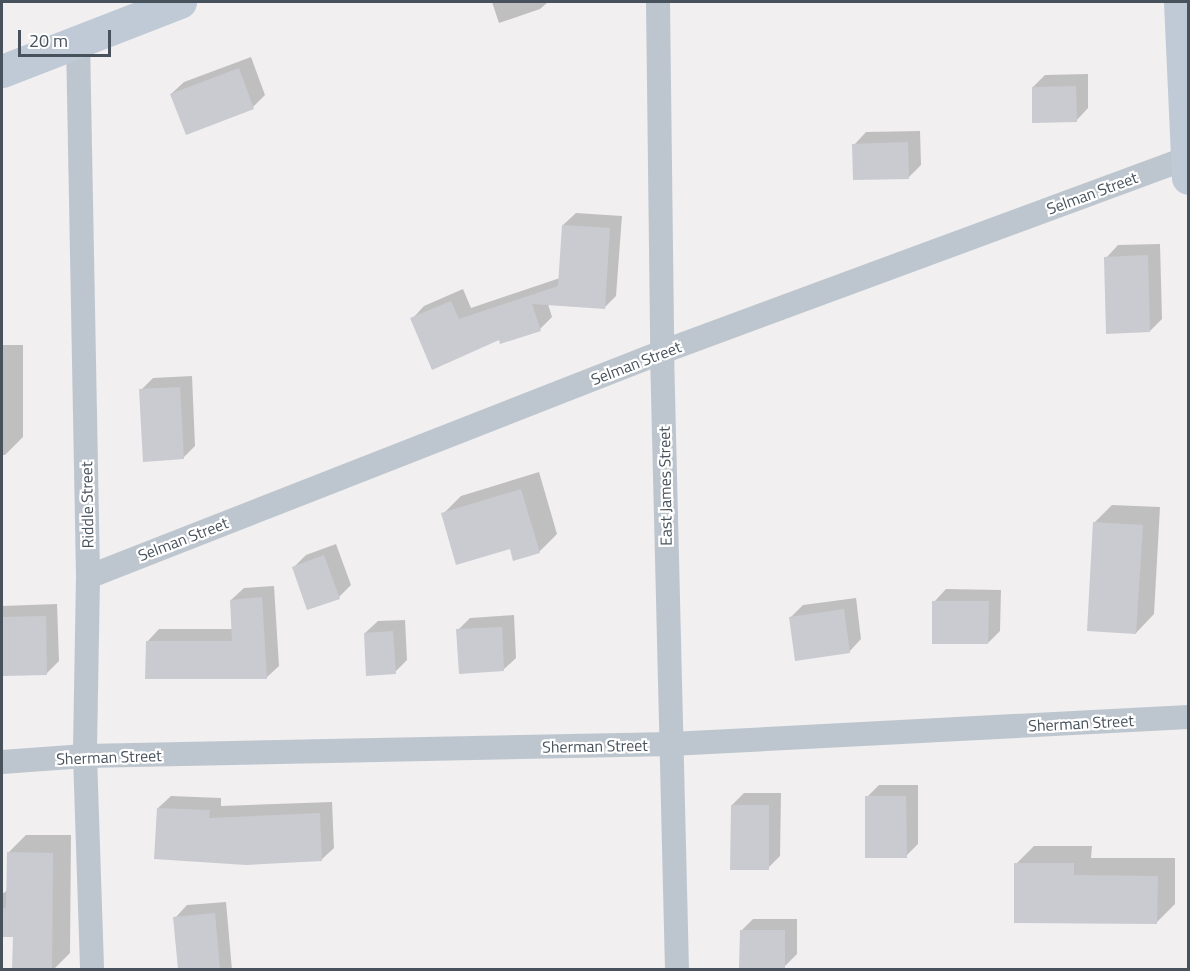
<!DOCTYPE html>
<style>
body{margin:0}
#map{position:relative;width:1190px;height:971px;overflow:hidden;background:#f1efef;font-family:"Titillium Web",sans-serif}
div>[style]{position:absolute}
.shadow>*{inset:0;background:#0003}
.building>*{inset:0;background:#c9cbd1}
.street>*{height:24px;margin:-12px;padding:0 12px;transform-origin:12px;border-radius:12px;background:#bdc6ce}
.secondary>*{height:33px;margin:-16.5px;padding:0 16.5px;transform-origin:16.5px;border-radius:16.5px;background:#bfcad6}
span{translate:-50% -50%;white-space:nowrap;text-align:center;line-height:1.15;-webkit-text-stroke:4.5px #fff;paint-order:stroke}
.street-label{font-size:16px;color:#47525c}
.frame{position:absolute;inset:0;border:3px solid #47525c;pointer-events:none}
.scale{position:absolute;left:18px;top:30px;width:93px;height:27px;box-sizing:border-box;border:3px solid #47525c;border-top:0;padding-left:8px;font-size:18px;line-height:21px;white-space:nowrap;color:#47525c;-webkit-text-stroke:4px #fff;paint-order:stroke}
</style>
<div id="map">
<div class="shadow">
<div style="clip-path:polygon(492px 2px,548px 2px,540px 9px,499px 23px)"></div>
<div style="clip-path:polygon(251px 57px,265px 95px,253px 107px,171px 94px,184px 82px)"></div>
<div style="clip-path:polygon(1088px 74px,1088px 108px,1076px 121px,1033px 87px,1045px 75px)"></div>
<div style="clip-path:polygon(920px 131px,921px 165px,909px 177px,854px 145px,866px 132px)"></div>
<div style="clip-path:polygon(576px 213px,622px 216px,616px 296px,604px 308px,548px 304px,552px 317px,540px 329px,500px 338px,412px 319px,424px 306px,463px 289px,471px 308px,560px 278px,563px 225px)"></div>
<div style="clip-path:polygon(1160px 244px,1162px 319px,1150px 331px,1106px 258px,1118px 245px)"></div>
<div style="clip-path:polygon(2px 345px,23px 345px,23px 437px,5px 455px,2px 455px)"></div>
<div style="clip-path:polygon(192px 376px,195px 446px,183px 458px,141px 390px,153px 378px)"></div>
<div style="clip-path:polygon(539px 472px,557px 534px,539px 552px,443px 514px,461px 496px)"></div>
<div style="clip-path:polygon(1112px 505px,1160px 507px,1154px 614px,1136px 633px,1094px 523px)"></div>
<div style="clip-path:polygon(336px 544px,351px 585px,339px 597px,294px 567px,306px 555px)"></div>
<div style="clip-path:polygon(274px 586px,279px 666px,266px 678px,147px 642px,159px 629px,233px 629px,231px 600px,244px 588px)"></div>
<div style="clip-path:polygon(946px 589px,1001px 590px,1000px 631px,988px 643px,934px 602px)"></div>
<div style="clip-path:polygon(856px 598px,861px 639px,849px 652px,791px 617px,803px 605px)"></div>
<div style="clip-path:polygon(57px 604px,59px 661px,47px 673px,2px 675px,2px 606px)"></div>
<div style="clip-path:polygon(514px 615px,516px 658px,503px 670px,458px 630px,470px 618px)"></div>
<div style="clip-path:polygon(405px 620px,407px 660px,395px 672px,365px 633px,378px 621px)"></div>
<div style="clip-path:polygon(879px 785px,918px 785px,918px 844px,906px 856px,867px 797px)"></div>
<div style="clip-path:polygon(744px 793px,781px 793px,780px 856px,768px 868px,732px 805px)"></div>
<div style="clip-path:polygon(171px 796px,221px 798px,221px 806px,332px 802px,334px 848px,321px 860px,158px 808px)"></div>
<div style="clip-path:polygon(26px 835px,71px 835px,70px 953px,53px 970px,14px 970px,14px 935px,2px 935px,2px 894px,8px 890px,8px 853px)"></div>
<div style="clip-path:polygon(1034px 846px,1092px 846px,1091px 858px,1175px 858px,1175px 904px,1157px 922px,1016px 864px)"></div>
<div style="clip-path:polygon(226px 902px,232px 970px,179px 970px,175px 918px,187px 905px)"></div>
<div style="clip-path:polygon(753px 919px,797px 919px,797px 954px,784px 967px,741px 931px)"></div>
</div>
<div class="building">
<div style="clip-path:polygon(239px 68px,254px 109px,186px 135px,170px 94px)"></div>
<div style="clip-path:polygon(1076px 86px,1077px 122px,1032px 123px,1032px 87px)"></div>
<div style="clip-path:polygon(908px 142px,909px 179px,853px 180px,852px 144px)"></div>
<div style="clip-path:polygon(562px 225px,610px 228px,605px 309px,532px 304px,541px 331px,500px 344px,499px 340px,432px 370px,410px 318px,451px 301px,459px 319px,558px 286px)"></div>
<div style="clip-path:polygon(1148px 255px,1150px 332px,1106px 334px,1104px 257px)"></div>
<div style="clip-path:polygon(180px 387px,184px 459px,143px 462px,139px 389px)"></div>
<div style="clip-path:polygon(521px 489px,540px 553px,513px 561px,510px 549px,456px 565px,441px 513px)"></div>
<div style="clip-path:polygon(1093px 522px,1143px 525px,1136px 634px,1087px 631px)"></div>
<div style="clip-path:polygon(324px 555px,340px 599px,307px 610px,292px 567px)"></div>
<div style="clip-path:polygon(262px 597px,267px 679px,145px 679px,146px 641px,232px 641px,230px 600px)"></div>
<div style="clip-path:polygon(932px 601px,989px 601px,988px 644px,932px 644px)"></div>
<div style="clip-path:polygon(844px 609px,850px 653px,795px 661px,789px 617px)"></div>
<div style="clip-path:polygon(46px 616px,47px 675px,2px 676px,2px 617px)"></div>
<div style="clip-path:polygon(502px 627px,504px 671px,459px 674px,456px 629px)"></div>
<div style="clip-path:polygon(393px 631px,396px 674px,366px 676px,364px 633px)"></div>
<div style="clip-path:polygon(865px 796px,906px 796px,907px 858px,865px 858px)"></div>
<div style="clip-path:polygon(731px 805px,769px 805px,769px 870px,730px 870px)"></div>
<div style="clip-path:polygon(157px 808px,210px 810px,209px 818px,320px 813px,322px 861px,246px 865px,154px 859px)"></div>
<div style="clip-path:polygon(7px 852px,53px 853px,52px 969px,12px 969px,13px 937px,2px 937px,2px 908px,6px 908px)"></div>
<div style="clip-path:polygon(1014px 863px,1074px 863px,1074px 875px,1158px 876px,1157px 924px,1014px 923px)"></div>
<div style="clip-path:polygon(215px 913px,220px 969px,178px 969px,173px 917px)"></div>
<div style="clip-path:polygon(740px 930px,785px 930px,785px 968px,739px 968px)"></div>
</div>
<div class="street">
<div style="left:658px;top:2px;width:350px;rotate:89.3deg"></div>
<div style="left:662px;top:352px;width:618px;rotate:88.61deg"></div>
<div style="left:78px;top:40px;width:537px;rotate:88.93deg"></div>
<div style="left:88px;top:577px;width:179px;rotate:91deg"></div>
<div style="left:85px;top:756px;width:214px;rotate:88.1deg"></div>
<div style="left:88px;top:577px;width:617px;rotate:-21.4deg"></div>
<div style="left:662px;top:352px;width:560px;rotate:-20.28deg"></div>
<div style="left:2px;top:762px;width:83px;rotate:-4.1deg"></div>
<div style="left:85px;top:756px;width:586px;rotate:-1.17deg"></div>
<div style="left:671px;top:744px;width:518px;rotate:-2.99deg"></div>
</div>
<div class="secondary">
<div style="left:1180px;top:2px;width:176px;rotate:87.4deg"></div>
<div style="left:2px;top:71px;width:191px;rotate:-21.2deg"></div>
</div>
<div class="street-label">
<span style="left:1092px;top:193px;rotate:-20deg">Selman Street</span>
<span style="left:636px;top:363px;rotate:-21deg">Selman Street</span>
<span style="left:665px;top:486px;rotate:-91deg">East James Street</span>
<span style="left:87px;top:505px;rotate:-91deg">Riddle Street</span>
<span style="left:183px;top:539px;rotate:-21deg">Selman Street</span>
<span style="left:1081px;top:723px;rotate:-3deg">Sherman Street</span>
<span style="left:595px;top:746px;rotate:-1deg">Sherman Street</span>
<span style="left:109px;top:757px;rotate:-2deg">Sherman Street</span>
</div>
<div class="frame"></div>
<div class="scale">20 m</div>
</div>
